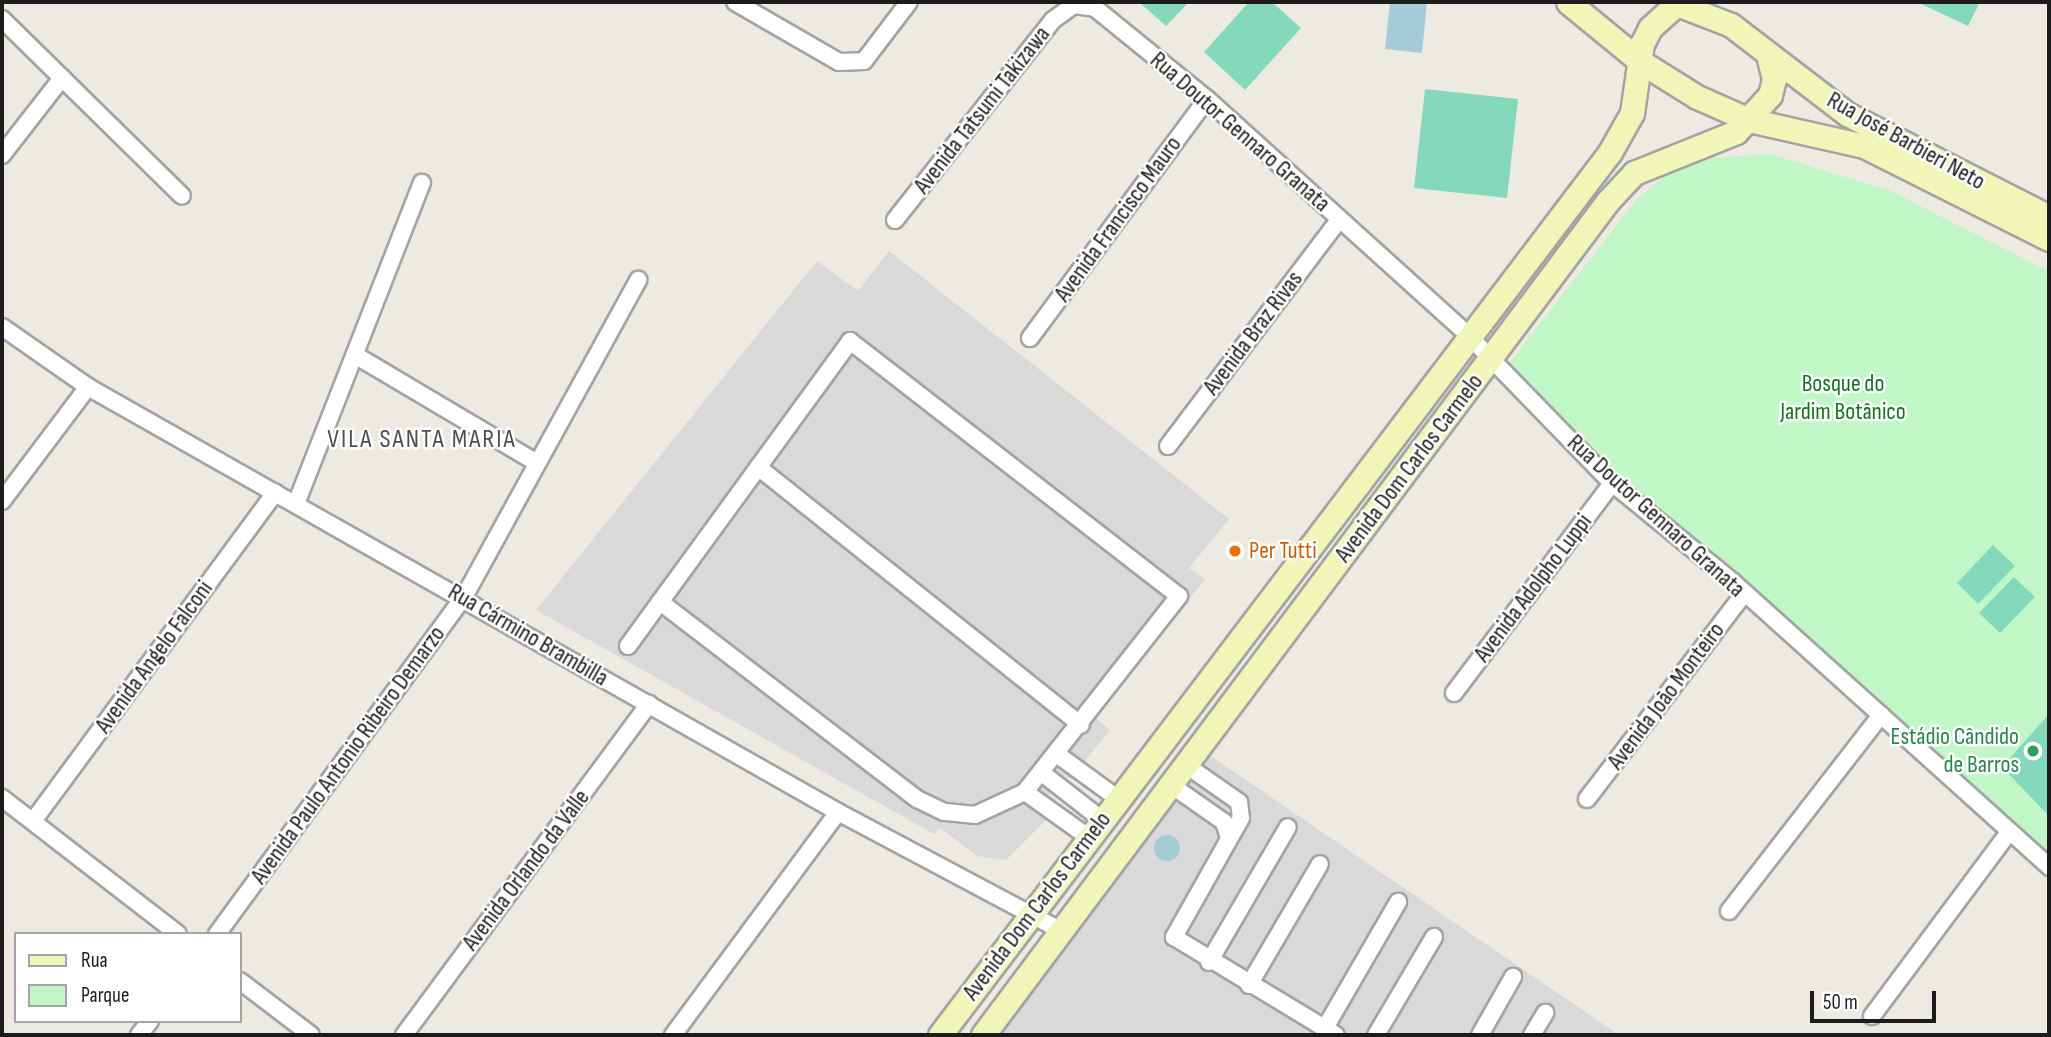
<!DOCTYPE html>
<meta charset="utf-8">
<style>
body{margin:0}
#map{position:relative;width:2051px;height:1037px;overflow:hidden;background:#edeae2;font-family:"Sofia Sans Condensed",sans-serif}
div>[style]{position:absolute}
.residential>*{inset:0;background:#dad9d9}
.park>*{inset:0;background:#c1f6c7}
.pitch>*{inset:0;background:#84d8bb}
.water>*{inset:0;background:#a5cbd9}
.round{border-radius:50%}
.roads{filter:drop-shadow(2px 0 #a3a3a3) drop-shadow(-2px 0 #a3a3a3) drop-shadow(0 2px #a3a3a3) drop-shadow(0 -2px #a3a3a3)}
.street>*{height:16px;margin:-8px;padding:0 8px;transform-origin:8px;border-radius:8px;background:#fff}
.secondary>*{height:23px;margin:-11.5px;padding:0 11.5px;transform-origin:11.5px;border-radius:11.5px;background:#f0f5b8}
.dots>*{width:19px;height:19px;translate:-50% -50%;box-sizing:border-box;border:4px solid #fff;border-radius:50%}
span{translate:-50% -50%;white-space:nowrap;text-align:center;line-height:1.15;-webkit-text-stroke:5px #fff;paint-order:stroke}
.street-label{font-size:24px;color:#1c1c1c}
.park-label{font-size:24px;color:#11731d}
.food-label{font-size:24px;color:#c56008}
.left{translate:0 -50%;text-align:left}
.leisure-label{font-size:24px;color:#27864d}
.right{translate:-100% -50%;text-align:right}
.neighbourhood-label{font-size:26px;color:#4f4f4f;letter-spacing:2px}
.frame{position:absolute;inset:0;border:4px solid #1c1c1c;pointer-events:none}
.legend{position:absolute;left:14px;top:932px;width:228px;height:91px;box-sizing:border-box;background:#fff;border:2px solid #a4a4a4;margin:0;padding:9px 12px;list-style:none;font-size:21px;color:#1c1c1c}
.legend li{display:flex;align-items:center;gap:14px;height:35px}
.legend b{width:35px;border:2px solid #a4a4a4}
.scale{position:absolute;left:1810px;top:991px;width:126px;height:32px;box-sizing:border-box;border:4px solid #1c1c1c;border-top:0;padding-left:9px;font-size:21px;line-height:24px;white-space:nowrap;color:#1c1c1c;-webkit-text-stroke:5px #fff;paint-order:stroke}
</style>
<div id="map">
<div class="residential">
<div style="clip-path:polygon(889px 251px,1229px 519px,1189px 568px,1205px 579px,1096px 718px,1110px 730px,1070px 779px,1064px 775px,1039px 808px,1049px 817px,1006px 860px,977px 856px,940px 828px,934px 834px,536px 610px,817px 261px,858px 291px)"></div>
<div style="clip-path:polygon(1208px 754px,1619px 1035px,1001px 1035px)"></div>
</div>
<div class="park">
<div style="clip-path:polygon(1770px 154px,1891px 191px,2049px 272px,2049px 863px,1504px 370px,1637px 199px,1670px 172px,1711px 158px)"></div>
</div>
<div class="pitch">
<div style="clip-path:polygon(1139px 2px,1189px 2px,1166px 26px)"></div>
<div style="clip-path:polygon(1249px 2px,1272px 2px,1301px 28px,1245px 90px,1204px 52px)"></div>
<div style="clip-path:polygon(1917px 2px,1980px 2px,1968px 26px)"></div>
<div style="clip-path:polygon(1425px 89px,1518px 99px,1507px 198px,1414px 188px)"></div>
<div style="clip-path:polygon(1993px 545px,2015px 566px,1978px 604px,1957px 583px)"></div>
<div style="clip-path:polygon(2014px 577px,2035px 597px,2000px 633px,1979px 613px)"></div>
<div style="clip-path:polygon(2049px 714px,2049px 816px,2002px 767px)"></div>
</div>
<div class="water">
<div style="clip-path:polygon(1390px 2px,1427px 2px,1422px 53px,1385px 49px)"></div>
<div class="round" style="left:1154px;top:835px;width:26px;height:26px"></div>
</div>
<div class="roads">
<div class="street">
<div style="left:735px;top:2px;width:120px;rotate:30deg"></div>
<div style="left:839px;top:62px;width:25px;rotate:-2deg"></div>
<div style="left:864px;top:61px;width:74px;rotate:-52.7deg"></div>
<div style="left:2px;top:19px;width:252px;rotate:44.5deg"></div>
<div style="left:2px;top:155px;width:98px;rotate:-52.1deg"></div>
<div style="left:895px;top:220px;width:255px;rotate:-51.7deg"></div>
<div style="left:1053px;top:20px;width:26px;rotate:-36deg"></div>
<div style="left:1074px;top:5px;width:21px;rotate:8deg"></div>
<div style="left:1095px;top:8px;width:144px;rotate:39.1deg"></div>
<div style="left:1207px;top:99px;width:350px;rotate:42.1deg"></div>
<div style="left:1467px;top:334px;width:208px;rotate:45.8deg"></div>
<div style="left:1612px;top:483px;width:156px;rotate:39.3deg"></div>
<div style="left:1733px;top:582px;width:426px;rotate:42deg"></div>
<div style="left:2px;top:327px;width:105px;rotate:34.9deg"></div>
<div style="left:88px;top:387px;width:862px;rotate:29.54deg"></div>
<div style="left:838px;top:812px;width:254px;rotate:28deg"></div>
<div style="left:1030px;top:338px;width:297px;rotate:-53.5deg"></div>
<div style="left:355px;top:355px;width:209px;rotate:30.7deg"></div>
<div style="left:1168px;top:446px;width:283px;rotate:-52.9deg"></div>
<div style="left:758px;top:467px;width:413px;rotate:38.6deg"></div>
<div style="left:2px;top:501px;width:143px;rotate:-53deg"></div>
<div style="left:296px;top:504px;width:345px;rotate:-68.6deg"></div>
<div style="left:628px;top:646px;width:54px;rotate:-54deg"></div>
<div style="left:660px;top:602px;width:323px;rotate:-53.9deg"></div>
<div style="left:850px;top:341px;width:416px;rotate:37.8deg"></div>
<div style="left:1179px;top:596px;width:249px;rotate:128.2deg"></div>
<div style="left:1025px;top:792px;width:55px;rotate:155.3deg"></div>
<div style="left:975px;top:815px;width:31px;rotate:-174deg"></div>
<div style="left:944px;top:812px;width:30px;rotate:-154deg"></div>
<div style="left:917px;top:799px;width:324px;rotate:-142.5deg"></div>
<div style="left:1454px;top:693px;width:263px;rotate:-53deg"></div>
<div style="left:1058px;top:755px;width:73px;rotate:36.1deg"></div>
<div style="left:1186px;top:765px;width:65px;rotate:34.9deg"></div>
<div style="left:1239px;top:802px;width:16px;rotate:83deg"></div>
<div style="left:1241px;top:818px;width:137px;rotate:119.4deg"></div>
<div style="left:1174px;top:937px;width:189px;rotate:31.2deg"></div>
<div style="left:1042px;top:773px;width:75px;rotate:37.9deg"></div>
<div style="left:1171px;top:785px;width:65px;rotate:34.9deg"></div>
<div style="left:1224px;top:822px;width:17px;rotate:73deg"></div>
<div style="left:1025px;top:792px;width:77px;rotate:35.5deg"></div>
<div style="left:2px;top:798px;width:222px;rotate:37.7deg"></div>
<div style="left:1587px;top:799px;width:258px;rotate:-52.6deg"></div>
<div style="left:33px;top:821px;width:408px;rotate:-53.6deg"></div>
<div style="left:1729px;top:911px;width:248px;rotate:-52.2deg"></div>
<div style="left:217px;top:934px;width:418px;rotate:-53.8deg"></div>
<div style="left:464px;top:597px;width:362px;rotate:-61.2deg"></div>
<div style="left:1209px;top:962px;width:156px;rotate:-59.7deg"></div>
<div style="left:240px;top:981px;width:89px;rotate:37.3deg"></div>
<div style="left:1249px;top:985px;width:140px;rotate:-59.6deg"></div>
<div style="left:1872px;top:1016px;width:229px;rotate:-53.3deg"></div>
<div style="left:1325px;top:1028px;width:146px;rotate:-59.9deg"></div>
<div style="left:139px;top:1035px;width:18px;rotate:-52deg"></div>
<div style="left:404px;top:1035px;width:412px;rotate:-53.5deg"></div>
<div style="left:673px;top:1035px;width:277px;rotate:-53.5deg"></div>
<div style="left:1376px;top:1035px;width:114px;rotate:-59.4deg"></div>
<div style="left:1480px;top:1035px;width:67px;rotate:-60.4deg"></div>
<div style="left:1532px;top:1035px;width:26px;rotate:-59deg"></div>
</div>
<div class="secondary">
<div style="left:1568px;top:2px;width:94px;rotate:39.4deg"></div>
<div style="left:1641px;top:62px;width:66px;rotate:32deg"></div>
<div style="left:1697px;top:97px;width:57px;rotate:23.9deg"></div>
<div style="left:1749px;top:120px;width:118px;rotate:12.7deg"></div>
<div style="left:1864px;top:146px;width:207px;rotate:26.7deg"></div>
<div style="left:1672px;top:2px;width:63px;rotate:21.3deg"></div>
<div style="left:1731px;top:25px;width:146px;rotate:37.5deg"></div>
<div style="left:1847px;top:114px;width:227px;rotate:27deg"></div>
<div style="left:940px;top:1035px;width:1108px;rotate:-52.81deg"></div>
<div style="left:1610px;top:152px;width:45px;rotate:-60.6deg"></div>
<div style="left:1632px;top:113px;width:70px;rotate:-81.8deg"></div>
<div style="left:1642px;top:44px;width:18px;rotate:-63deg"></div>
<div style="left:1650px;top:28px;width:36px;rotate:-42deg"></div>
<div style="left:983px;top:1035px;width:1041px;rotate:-53.16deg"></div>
<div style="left:1607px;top:202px;width:40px;rotate:-47deg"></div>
<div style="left:1634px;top:173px;width:110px;rotate:-21.9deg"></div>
<div style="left:1736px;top:132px;width:50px;rotate:-47.4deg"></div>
<div style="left:1770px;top:95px;width:16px;rotate:-76deg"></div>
<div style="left:1774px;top:79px;width:25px;rotate:-104deg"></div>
</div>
</div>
<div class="dots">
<div style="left:1235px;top:551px;background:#e8710a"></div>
<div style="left:2033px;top:751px;background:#2e9e5b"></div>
</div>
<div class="street-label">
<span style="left:982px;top:110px;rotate:-52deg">Avenida Tatsumi Takizawa</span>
<span style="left:1240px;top:132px;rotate:41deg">Rua Doutor Gennaro Granata</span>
<span style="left:1906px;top:141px;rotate:29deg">Rua José Barbieri Neto</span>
<span style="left:1118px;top:219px;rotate:-54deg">Avenida Francisco Mauro</span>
<span style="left:1253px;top:333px;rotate:-53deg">Avenida Braz Rivas</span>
<span style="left:1409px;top:468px;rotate:-53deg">Avenida Dom Carlos Carmelo</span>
<span style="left:1656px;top:516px;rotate:42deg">Rua Doutor Gennaro Granata</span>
<span style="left:1533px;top:588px;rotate:-53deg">Avenida Adolpho Luppi</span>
<span style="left:528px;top:635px;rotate:30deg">Rua Cármino Brambilla</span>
<span style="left:154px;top:657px;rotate:-54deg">Avenida Angelo Falconi</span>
<span style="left:1666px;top:696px;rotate:-53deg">Avenida João Monteiro</span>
<span style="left:348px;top:755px;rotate:-54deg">Avenida Paulo Antonio Ribeiro Demarzo</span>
<span style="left:526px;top:870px;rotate:-53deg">Avenida Orlando da Valle</span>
<span style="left:1037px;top:906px;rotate:-53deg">Avenida Dom Carlos Carmelo</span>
</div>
<div class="park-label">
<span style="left:1843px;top:398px">Bosque do<br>Jardim Botânico</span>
</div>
<div class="food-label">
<span class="left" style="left:1249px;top:551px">Per Tutti</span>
</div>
<div class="leisure-label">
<span class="right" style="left:2019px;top:751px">Estádio Cândido<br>de Barros</span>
</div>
<div class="neighbourhood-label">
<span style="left:422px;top:440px">VILA SANTA MARIA</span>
</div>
<div class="frame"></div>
<ul class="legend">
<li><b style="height:9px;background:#f0f5b8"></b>Rua</li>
<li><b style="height:19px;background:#c1f6c7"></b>Parque</li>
</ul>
<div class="scale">50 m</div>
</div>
